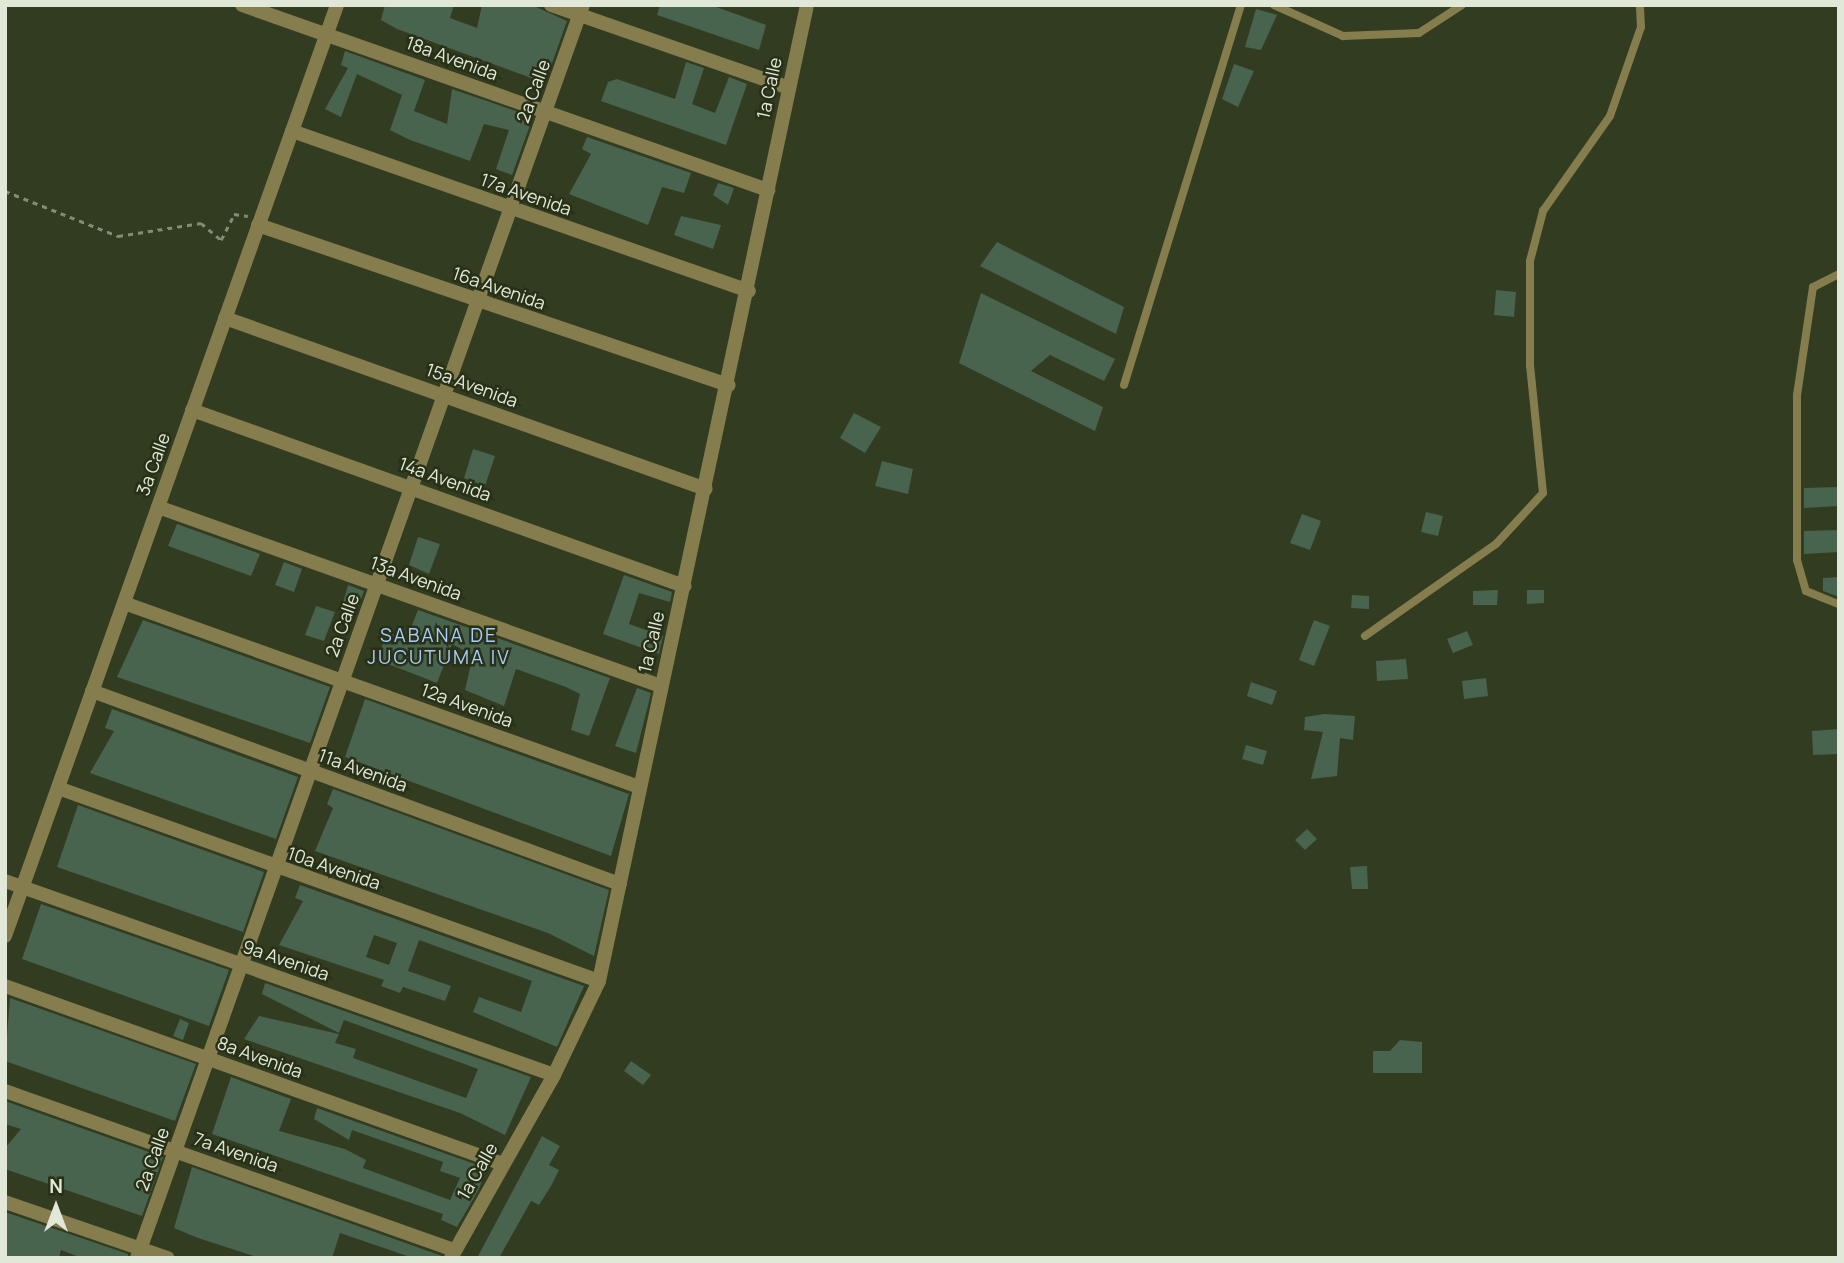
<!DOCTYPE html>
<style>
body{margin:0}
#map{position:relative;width:1844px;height:1263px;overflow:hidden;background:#323c21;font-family:Manrope,sans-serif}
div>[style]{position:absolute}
.building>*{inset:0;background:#48634e}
.path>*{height:2.5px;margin-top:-1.25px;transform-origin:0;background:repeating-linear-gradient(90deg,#838c76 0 5px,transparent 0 10px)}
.service>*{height:8px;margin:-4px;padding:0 4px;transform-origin:4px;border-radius:4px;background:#867d4e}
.minor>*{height:14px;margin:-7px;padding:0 7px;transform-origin:7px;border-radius:7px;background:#867d4e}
span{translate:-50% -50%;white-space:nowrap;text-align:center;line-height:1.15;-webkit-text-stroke:5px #283117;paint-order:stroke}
.street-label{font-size:18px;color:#e1e8d8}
.neighbourhood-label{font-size:19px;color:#a8cdfe;letter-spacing:2px}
.frame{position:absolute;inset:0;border:7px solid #e1e8d8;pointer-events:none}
.north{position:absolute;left:21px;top:1172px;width:70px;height:70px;-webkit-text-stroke:5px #283117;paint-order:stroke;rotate:0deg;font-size:19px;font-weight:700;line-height:28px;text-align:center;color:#e1e8d8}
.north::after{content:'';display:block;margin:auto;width:24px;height:32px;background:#e1e8d8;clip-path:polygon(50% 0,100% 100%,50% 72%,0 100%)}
</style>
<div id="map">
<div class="building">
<div style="clip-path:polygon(385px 5px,454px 5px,450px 18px,477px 28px,482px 5px,532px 5px,567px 21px,545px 83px,397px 29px,381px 20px)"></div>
<div style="clip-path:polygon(660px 5px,711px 5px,766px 25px,759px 50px,657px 15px)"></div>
<div style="clip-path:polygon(1256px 9px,1277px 15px,1261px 50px,1245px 47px)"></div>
<div style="clip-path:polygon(345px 51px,425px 80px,414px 111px,447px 124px,452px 89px,533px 117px,512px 175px,496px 169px,509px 130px,484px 124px,470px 161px,410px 140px,390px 130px,402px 95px,357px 74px,341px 117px,325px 109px,348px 68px,341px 65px)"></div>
<div style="clip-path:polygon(686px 62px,704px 68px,692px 104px,715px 113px,729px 77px,747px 84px,726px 145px,601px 101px,608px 82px,617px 79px,675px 99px)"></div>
<div style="clip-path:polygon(1234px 64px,1254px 71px,1238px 107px,1222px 99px)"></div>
<div style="clip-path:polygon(587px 137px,691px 173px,684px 193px,662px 187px,648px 225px,569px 194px,591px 154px,582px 149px)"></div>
<div style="clip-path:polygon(718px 183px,734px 188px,728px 205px,713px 195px)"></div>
<div style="clip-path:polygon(681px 216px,721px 225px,713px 249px,674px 235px)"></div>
<div style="clip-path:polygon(997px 242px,1124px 307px,1116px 334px,980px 266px)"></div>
<div style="clip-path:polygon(1496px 290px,1516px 292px,1514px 317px,1494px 315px)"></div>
<div style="clip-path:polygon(981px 293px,1115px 359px,1104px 381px,1050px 355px,1031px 371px,1103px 407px,1095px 431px,959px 363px)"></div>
<div style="clip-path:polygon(854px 413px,881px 427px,865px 453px,840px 438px)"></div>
<div style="clip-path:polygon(473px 449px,495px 456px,485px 486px,464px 478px)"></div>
<div style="clip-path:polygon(882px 461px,913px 469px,908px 494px,875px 486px)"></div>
<div style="clip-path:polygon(1839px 487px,1839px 506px,1804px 508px,1804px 488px)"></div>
<div style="clip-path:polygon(1426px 512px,1443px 516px,1438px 536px,1421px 532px)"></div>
<div style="clip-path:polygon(1302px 514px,1321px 521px,1310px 550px,1290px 543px)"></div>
<div style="clip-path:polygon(177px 524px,260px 554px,251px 576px,168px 546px)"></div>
<div style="clip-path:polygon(1839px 530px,1839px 552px,1804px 554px,1804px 531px)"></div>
<div style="clip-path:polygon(418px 537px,440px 544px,429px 574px,409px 565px)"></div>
<div style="clip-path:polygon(284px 562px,302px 569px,294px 592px,275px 585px)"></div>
<div style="clip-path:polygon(624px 575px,672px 592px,670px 602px,639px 593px,629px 624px,663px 636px,659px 654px,603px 634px)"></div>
<div style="clip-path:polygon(1839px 577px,1839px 597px,1823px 591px,1823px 578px)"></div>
<div style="clip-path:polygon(348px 585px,364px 591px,356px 613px,342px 606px)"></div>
<div style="clip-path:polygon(1498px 590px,1497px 605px,1473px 605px,1473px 591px)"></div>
<div style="clip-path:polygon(1527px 590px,1544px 590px,1544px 603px,1527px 604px)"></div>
<div style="clip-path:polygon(1352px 595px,1369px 596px,1369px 609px,1351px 608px)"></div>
<div style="clip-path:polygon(316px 606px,335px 612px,324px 641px,305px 635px)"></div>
<div style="clip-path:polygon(418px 610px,610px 678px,589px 736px,571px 730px,580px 694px,566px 687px,516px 669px,504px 706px,465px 690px,473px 655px,452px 644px,437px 683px,378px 660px,386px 632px,407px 638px)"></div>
<div style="clip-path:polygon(143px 620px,330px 687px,310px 743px,117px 677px)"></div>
<div style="clip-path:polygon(1314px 620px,1330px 626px,1314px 666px,1299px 660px)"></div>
<div style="clip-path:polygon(1467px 631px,1473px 645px,1453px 653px,1447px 639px)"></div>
<div style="clip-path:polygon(1406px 659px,1408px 679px,1377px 681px,1376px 661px)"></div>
<div style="clip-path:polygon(1486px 678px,1488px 696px,1464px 699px,1462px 681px)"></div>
<div style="clip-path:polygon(1251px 682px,1277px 691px,1272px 705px,1247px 696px)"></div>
<div style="clip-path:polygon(637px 688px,651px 693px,636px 753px,615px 746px)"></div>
<div style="clip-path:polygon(365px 699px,629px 794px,611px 856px,345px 757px)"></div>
<div style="clip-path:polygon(112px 709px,298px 777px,276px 839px,90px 773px,114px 731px,105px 728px)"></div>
<div style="clip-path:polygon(1324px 714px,1355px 716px,1353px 740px,1340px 738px,1337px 776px,1311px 779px,1323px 732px,1304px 730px,1305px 717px)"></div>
<div style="clip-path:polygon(1839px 729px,1839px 754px,1813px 755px,1812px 731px)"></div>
<div style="clip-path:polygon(1246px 745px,1267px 751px,1263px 765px,1242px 759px)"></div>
<div style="clip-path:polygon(333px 789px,609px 890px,594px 956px,548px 933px,315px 851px,333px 808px,327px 804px)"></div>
<div style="clip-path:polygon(78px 805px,264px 872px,243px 932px,57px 867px)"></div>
<div style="clip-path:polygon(1307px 829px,1317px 839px,1305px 850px,1295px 840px)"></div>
<div style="clip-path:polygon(1367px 866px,1368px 889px,1352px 889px,1350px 867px)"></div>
<div style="clip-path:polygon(evenodd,300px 885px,584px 986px,557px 1047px,473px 1012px,479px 997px,521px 1012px,532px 981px,419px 940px,408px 971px,451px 986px,445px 1001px,403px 987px,400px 993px,381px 986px,384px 980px,279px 945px,303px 901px,295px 898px,300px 885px,374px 935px,397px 943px,389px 965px,366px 957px,374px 935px)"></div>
<div style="clip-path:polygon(41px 904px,229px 970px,209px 1026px,22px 959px)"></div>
<div style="clip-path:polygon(265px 983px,531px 1077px,505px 1135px,460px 1113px,244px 1039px,259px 1016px,339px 1034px,335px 1043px,356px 1049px,353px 1058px,466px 1098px,478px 1069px,344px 1020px,339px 1033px,262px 994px)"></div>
<div style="clip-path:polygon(10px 998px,196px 1064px,175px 1121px,5px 1061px)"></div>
<div style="clip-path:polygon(180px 1019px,189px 1023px,183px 1040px,173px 1036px)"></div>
<div style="clip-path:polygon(1400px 1040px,1422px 1042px,1422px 1073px,1373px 1073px,1373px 1051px,1390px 1051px)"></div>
<div style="clip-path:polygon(631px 1061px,651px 1075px,643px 1085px,624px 1071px)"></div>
<div style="clip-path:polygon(231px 1077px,291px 1099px,279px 1131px,345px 1149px,366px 1160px,363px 1168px,450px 1200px,460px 1178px,440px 1171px,443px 1162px,352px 1130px,349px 1140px,314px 1119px,317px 1108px,486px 1168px,479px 1189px,457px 1227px,441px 1220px,443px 1214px,212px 1134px)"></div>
<div style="clip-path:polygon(5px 1101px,163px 1157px,142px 1216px,5px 1169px,5px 1148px,21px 1129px,5px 1124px)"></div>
<div style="clip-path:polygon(542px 1136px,560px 1146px,549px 1165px,559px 1170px,551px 1186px,539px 1205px,531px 1201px,499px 1258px,477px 1258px)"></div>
<div style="clip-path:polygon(192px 1167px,442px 1256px,441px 1258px,413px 1258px,340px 1233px,332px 1258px,260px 1258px,198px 1238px,174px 1228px)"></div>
<div style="clip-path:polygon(5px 1212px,128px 1254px,128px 1258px,82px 1258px,61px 1250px,59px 1258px,5px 1258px)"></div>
</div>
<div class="path">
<div style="left:5px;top:191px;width:122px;rotate:21.7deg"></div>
<div style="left:118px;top:236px;width:84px;rotate:-8.9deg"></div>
<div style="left:201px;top:223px;width:26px;rotate:40deg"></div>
<div style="left:221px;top:240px;width:29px;rotate:-63deg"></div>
<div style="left:234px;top:214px;width:14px;rotate:8deg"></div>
</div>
<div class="service">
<div style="left:1274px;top:5px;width:76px;rotate:24.2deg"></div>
<div style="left:1343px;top:36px;width:76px;rotate:-2.3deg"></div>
<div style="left:1419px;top:33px;width:51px;rotate:-33.1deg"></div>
<div style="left:1839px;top:274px;width:29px;rotate:153deg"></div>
<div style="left:1813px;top:287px;width:109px;rotate:98.4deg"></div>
<div style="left:1797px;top:395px;width:165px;rotate:90deg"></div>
<div style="left:1797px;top:560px;width:32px;rotate:74deg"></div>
<div style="left:1806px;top:591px;width:35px;rotate:22deg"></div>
<div style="left:1124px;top:385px;width:398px;rotate:-72.9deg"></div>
<div style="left:1365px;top:636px;width:160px;rotate:-35.1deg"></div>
<div style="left:1496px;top:544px;width:69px;rotate:-47.3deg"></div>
<div style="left:1543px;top:493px;width:128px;rotate:-95.8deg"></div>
<div style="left:1530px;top:366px;width:105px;rotate:-90deg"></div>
<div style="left:1530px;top:261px;width:52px;rotate:-75.4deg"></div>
<div style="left:1543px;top:211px;width:116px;rotate:-54.8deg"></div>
<div style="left:1610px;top:116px;width:94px;rotate:-70.8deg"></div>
<div style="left:1641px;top:27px;width:22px;rotate:-93deg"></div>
</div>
<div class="minor">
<div style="left:242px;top:5px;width:558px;rotate:19.38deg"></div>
<div style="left:551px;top:5px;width:252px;rotate:19.2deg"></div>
<div style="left:292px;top:131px;width:484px;rotate:19.3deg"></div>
<div style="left:258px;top:225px;width:497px;rotate:18.8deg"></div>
<div style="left:225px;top:318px;width:510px;rotate:19.57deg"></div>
<div style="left:192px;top:410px;width:523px;rotate:19.68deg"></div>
<div style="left:158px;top:507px;width:534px;rotate:19.59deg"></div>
<div style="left:124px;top:603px;width:547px;rotate:19.66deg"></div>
<div style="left:92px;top:691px;width:562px;rotate:20.08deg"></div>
<div style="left:58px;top:788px;width:574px;rotate:19.63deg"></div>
<div style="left:5px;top:881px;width:582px;rotate:19.46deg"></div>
<div style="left:5px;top:936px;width:988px;rotate:-70.37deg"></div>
<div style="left:5px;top:986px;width:529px;rotate:19.67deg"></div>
<div style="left:5px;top:1091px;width:477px;rotate:19.5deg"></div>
<div style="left:5px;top:1202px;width:172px;rotate:19deg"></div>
<div style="left:137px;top:1258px;width:1330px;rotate:-70.41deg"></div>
<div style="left:451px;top:1258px;width:210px;rotate:-60.6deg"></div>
<div style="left:554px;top:1075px;width:104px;rotate:-64.4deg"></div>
<div style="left:599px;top:981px;width:998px;rotate:-77.97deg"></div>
</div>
<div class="street-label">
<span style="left:452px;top:58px;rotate:20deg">18a Avenida</span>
<span style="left:769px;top:88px;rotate:-78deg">1a Calle</span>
<span style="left:533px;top:91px;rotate:-70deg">2a Calle</span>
<span style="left:526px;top:194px;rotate:19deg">17a Avenida</span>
<span style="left:499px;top:288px;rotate:19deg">16a Avenida</span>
<span style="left:472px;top:385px;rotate:20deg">15a Avenida</span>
<span style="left:153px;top:464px;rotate:-70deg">3a Calle</span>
<span style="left:445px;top:479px;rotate:20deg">14a Avenida</span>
<span style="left:416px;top:578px;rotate:20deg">13a Avenida</span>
<span style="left:342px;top:625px;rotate:-70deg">2a Calle</span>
<span style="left:651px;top:642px;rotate:-77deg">1a Calle</span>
<span style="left:467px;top:705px;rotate:20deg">12a Avenida</span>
<span style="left:363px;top:770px;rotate:20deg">11a Avenida</span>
<span style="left:334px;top:868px;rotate:19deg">10a Avenida</span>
<span style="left:286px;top:960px;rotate:19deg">9a Avenida</span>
<span style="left:260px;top:1057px;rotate:20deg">8a Avenida</span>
<span style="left:236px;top:1152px;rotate:19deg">7a Avenida</span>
<span style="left:152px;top:1159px;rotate:-70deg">2a Calle</span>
<span style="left:477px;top:1171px;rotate:-60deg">1a Calle</span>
</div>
<div class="neighbourhood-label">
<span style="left:439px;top:647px">SABANA DE<br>JUCUTUMA IV</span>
</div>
<div class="frame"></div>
<div class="north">N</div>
</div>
